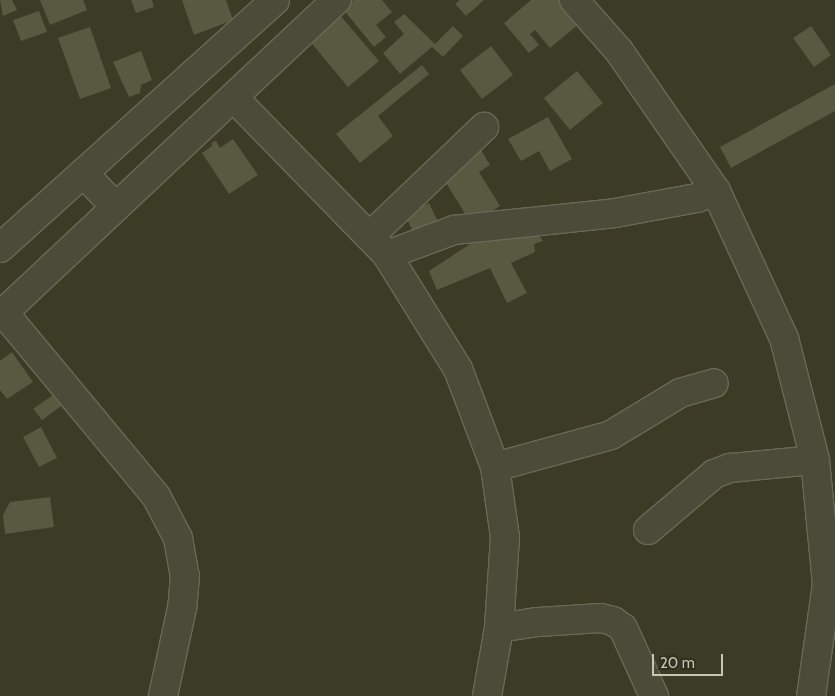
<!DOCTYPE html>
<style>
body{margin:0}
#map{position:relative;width:835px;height:696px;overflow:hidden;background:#3b3b26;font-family:Cabin,sans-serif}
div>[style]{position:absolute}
.building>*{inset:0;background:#595942}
.roads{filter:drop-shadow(1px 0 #696958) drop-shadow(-1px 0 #696958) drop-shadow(0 1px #696958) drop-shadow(0 -1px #696958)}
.minor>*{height:28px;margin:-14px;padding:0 14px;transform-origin:14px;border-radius:14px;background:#4b4b3a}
span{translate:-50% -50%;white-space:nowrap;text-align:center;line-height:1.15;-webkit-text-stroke:5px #30301f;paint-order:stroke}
.scale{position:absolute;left:652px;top:654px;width:71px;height:22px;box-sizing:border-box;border:2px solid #c6c6b5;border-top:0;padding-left:6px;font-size:15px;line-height:18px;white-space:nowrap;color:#c6c6b5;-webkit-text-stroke:4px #30301f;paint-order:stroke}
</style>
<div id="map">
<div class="building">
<div style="clip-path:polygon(0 0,12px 0,17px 10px,3px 16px)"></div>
<div style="clip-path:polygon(40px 0,83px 0,87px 10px,50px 25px)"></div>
<div style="clip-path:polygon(131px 0,152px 0,154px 7px,136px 13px)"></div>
<div style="clip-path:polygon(182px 0,226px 0,233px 20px,194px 35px)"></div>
<div style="clip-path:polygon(354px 0,382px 0,392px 12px,376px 25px,386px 37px,374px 47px,343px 9px)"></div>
<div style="clip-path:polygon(460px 0,484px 0,466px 16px,455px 4px)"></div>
<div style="clip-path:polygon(531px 0,559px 0,579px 24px,550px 48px,535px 30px,530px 34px,539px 45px,529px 53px,504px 23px)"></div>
<div style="clip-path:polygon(39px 11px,47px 32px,21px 41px,13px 20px)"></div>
<div style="clip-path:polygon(339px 14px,379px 61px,348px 87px,308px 39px)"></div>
<div style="clip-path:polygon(404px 14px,435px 44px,453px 26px,463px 36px,443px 57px,432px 47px,400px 74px,383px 53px,404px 34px,394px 22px)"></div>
<div style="clip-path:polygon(811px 26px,831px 55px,814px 67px,793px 38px)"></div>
<div style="clip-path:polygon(90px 27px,111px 88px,80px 99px,58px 38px)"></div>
<div style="clip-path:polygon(491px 46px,513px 75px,482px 99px,460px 70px)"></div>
<div style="clip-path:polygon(141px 51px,152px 80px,141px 85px,140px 93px,129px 97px,113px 62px)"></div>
<div style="clip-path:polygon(422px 65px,429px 74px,378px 116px,393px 136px,360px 163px,336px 134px)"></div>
<div style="clip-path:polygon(577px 71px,603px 103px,570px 130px,544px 98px)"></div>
<div style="clip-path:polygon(835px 84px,835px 111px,731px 168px,720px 147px)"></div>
<div style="clip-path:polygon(548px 117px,572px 159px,550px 171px,539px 151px,521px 161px,508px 139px)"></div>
<div style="clip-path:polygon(233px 139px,258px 175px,229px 194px,202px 153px,212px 146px,212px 142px,216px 141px,220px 148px)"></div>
<div style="clip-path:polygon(481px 150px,490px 165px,479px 172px,500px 206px,471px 223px,441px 175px)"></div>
<div style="clip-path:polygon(429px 203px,442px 230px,418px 242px,405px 215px)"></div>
<div style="clip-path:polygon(538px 234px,543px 241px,534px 244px,535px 252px,511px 263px,527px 293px,507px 303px,490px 268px,437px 290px,429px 271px,473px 242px)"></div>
<div style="clip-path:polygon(12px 352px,33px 382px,7px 399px,0 390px,0 361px)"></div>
<div style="clip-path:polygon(60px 390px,68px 401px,42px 420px,33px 409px)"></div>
<div style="clip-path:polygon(41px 427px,57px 458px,39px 467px,23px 437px)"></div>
<div style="clip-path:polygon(50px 497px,54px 527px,5px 534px,3px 515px,10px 502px)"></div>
</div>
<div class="roads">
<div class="minor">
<div style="left:574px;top:0;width:68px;rotate:48.6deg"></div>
<div style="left:619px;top:51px;width:170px;rotate:55.3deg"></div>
<div style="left:716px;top:191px;width:162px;rotate:65.2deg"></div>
<div style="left:784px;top:338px;width:126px;rotate:75.7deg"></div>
<div style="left:815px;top:460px;width:125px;rotate:84.5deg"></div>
<div style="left:827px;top:584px;width:113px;rotate:98.1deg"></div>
<div style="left:234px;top:98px;width:219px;rotate:45.7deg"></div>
<div style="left:387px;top:255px;width:134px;rotate:58.1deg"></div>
<div style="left:458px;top:369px;width:105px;rotate:69.3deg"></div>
<div style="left:495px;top:467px;width:71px;rotate:81.9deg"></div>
<div style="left:505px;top:537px;width:91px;rotate:93.8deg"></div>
<div style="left:499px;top:628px;width:69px;rotate:100deg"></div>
<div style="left:83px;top:173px;width:47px;rotate:45.9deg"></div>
<div style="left:370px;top:236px;width:158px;rotate:-43.7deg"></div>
<div style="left:0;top:248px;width:370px;rotate:-42deg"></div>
<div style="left:387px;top:255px;width:72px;rotate:-20.5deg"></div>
<div style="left:454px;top:230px;width:162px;rotate:-6deg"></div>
<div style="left:615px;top:213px;width:83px;rotate:-10.4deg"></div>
<div style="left:697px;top:198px;width:20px;rotate:-20deg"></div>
<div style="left:4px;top:313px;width:238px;rotate:50.3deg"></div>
<div style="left:156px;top:496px;width:47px;rotate:62.4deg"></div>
<div style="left:178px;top:538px;width:39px;rotate:80deg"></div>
<div style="left:185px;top:576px;width:32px;rotate:95deg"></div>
<div style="left:182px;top:608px;width:90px;rotate:102.2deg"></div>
<div style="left:0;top:316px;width:462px;rotate:-43.2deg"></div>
<div style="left:495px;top:467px;width:120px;rotate:-15.4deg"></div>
<div style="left:611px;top:435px;width:81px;rotate:-31.3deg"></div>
<div style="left:680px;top:393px;width:35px;rotate:-16deg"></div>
<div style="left:648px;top:530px;width:87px;rotate:-40.3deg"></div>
<div style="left:714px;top:474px;width:17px;rotate:-21deg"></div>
<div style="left:730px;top:468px;width:85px;rotate:-5.4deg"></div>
<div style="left:499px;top:628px;width:39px;rotate:-9deg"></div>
<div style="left:538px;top:622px;width:63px;rotate:-3.6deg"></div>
<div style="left:601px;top:618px;width:12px;rotate:14deg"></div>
<div style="left:613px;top:621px;width:12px;rotate:35deg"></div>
<div style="left:623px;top:628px;width:75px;rotate:65.5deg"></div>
</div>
</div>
<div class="scale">20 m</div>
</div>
